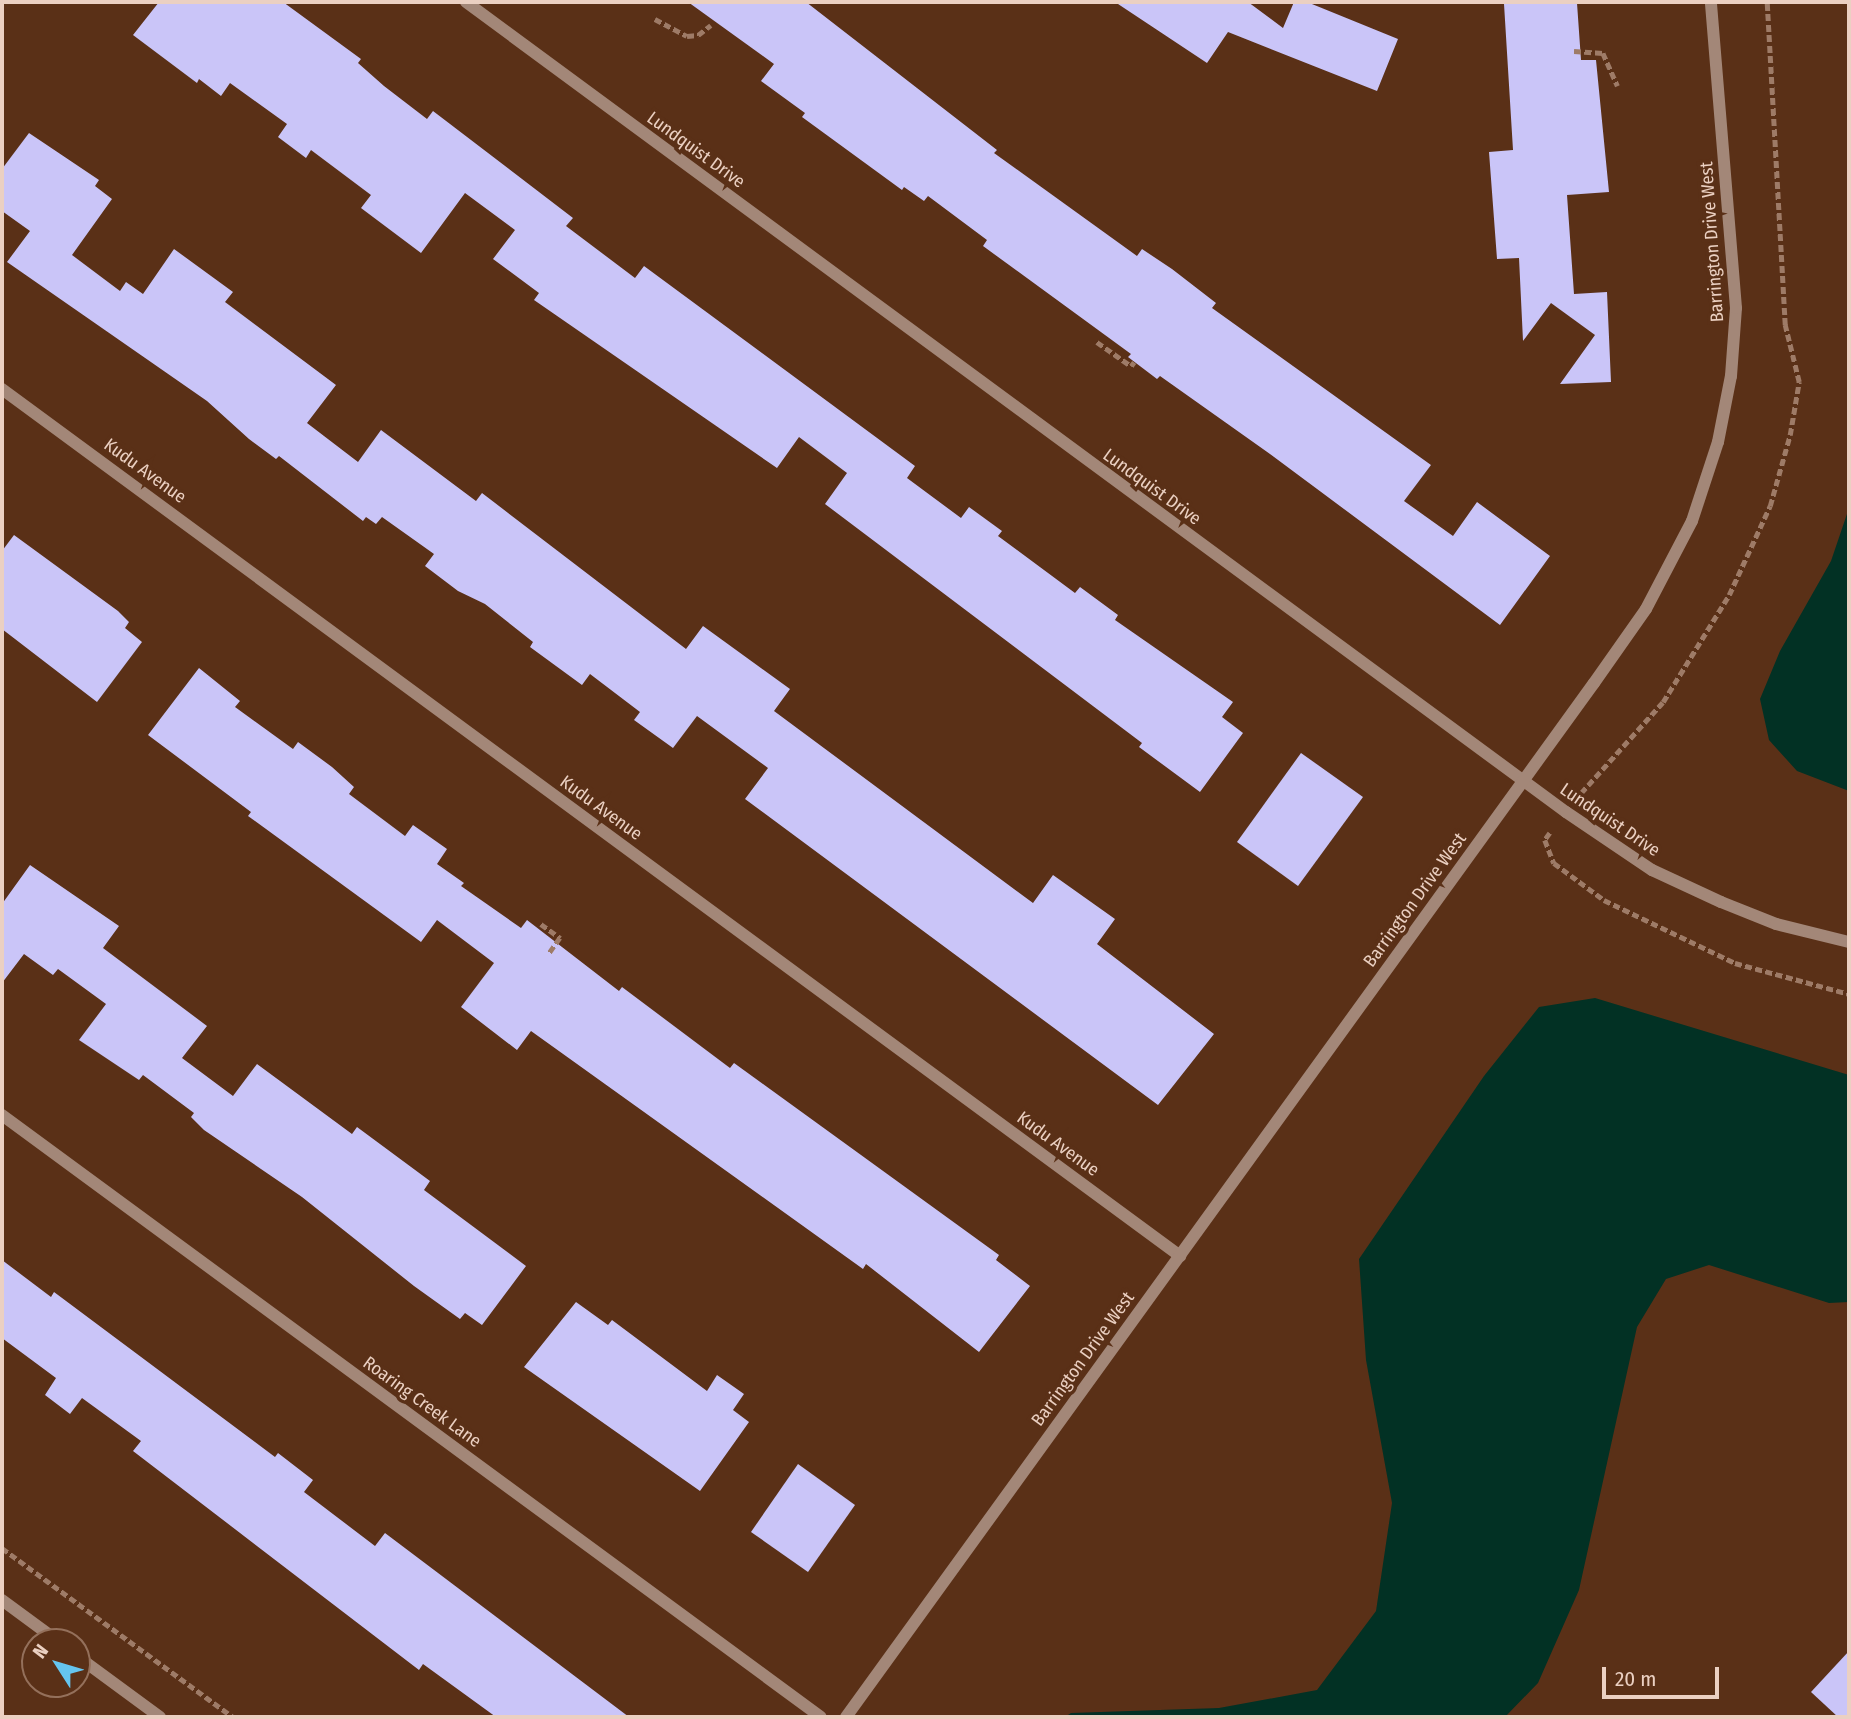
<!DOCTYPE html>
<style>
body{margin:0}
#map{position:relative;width:1851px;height:1719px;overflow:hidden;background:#5a3017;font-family:"Fira Sans Condensed",sans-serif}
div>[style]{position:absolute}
.water>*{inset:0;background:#023124}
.building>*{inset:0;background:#cac5f8}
.path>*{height:4.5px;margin-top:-2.25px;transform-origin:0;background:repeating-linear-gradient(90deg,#9e7b67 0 7px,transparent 0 10.5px)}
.minor>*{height:12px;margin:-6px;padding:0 6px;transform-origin:6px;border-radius:6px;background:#a38778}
span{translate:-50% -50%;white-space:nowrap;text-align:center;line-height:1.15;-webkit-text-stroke:7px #5a3017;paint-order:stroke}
.street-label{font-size:18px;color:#ebd0c2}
.frame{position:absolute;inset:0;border:4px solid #ebd0c2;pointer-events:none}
.north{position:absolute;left:21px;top:1628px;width:70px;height:70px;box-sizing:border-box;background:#5a3017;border:2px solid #94705b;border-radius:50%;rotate:307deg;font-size:19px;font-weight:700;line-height:28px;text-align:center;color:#ebd0c2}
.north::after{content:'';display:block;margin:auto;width:24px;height:32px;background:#65c5ef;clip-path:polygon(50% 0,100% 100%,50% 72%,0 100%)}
.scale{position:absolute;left:1602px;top:1667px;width:117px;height:32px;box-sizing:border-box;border:4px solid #ebd0c2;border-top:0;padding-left:9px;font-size:21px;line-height:24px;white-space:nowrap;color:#ebd0c2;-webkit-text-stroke:5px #5a3017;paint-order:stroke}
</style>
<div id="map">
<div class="water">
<div style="clip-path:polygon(1849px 508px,1849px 791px,1797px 771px,1769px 740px,1760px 699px,1780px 651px,1831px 561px)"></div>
<div style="clip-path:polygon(1595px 998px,1849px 1075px,1849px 1302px,1829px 1303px,1709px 1265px,1666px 1279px,1637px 1327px,1579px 1590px,1538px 1683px,1505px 1717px,1065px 1717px,1071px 1713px,1219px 1708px,1317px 1690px,1376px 1611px,1392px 1503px,1366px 1360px,1359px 1259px,1484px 1076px,1539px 1007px)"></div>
</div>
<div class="building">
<div style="clip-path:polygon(159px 2px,283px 2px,361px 59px,358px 63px,384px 86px,427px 119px,433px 111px,573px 218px,566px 226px,635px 278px,644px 266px,915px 466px,907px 478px,961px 518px,969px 507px,1002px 531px,998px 536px,1075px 593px,1080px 587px,1118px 615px,1115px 620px,1233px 702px,1222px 717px,1243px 733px,1200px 792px,1139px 747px,1142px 743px,825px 504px,847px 473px,799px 437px,777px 468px,534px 300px,539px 293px,493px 259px,515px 230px,465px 193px,421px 253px,361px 208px,371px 195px,311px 150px,306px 158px,278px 137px,287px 124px,230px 83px,221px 96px,199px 79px,197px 83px,133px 35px)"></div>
<div style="clip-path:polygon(688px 2px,806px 2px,997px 150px,994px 153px,1137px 256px,1142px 249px,1172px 269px,1216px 303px,1212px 308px,1431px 465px,1404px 501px,1453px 536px,1477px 502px,1550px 556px,1500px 625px,1270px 454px,1160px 376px,1157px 379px,1128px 357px,1131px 354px,983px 246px,987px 240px,928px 196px,924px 201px,904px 187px,902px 190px,802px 117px,805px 113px,761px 81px,774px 64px)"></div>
<div style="clip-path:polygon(1115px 2px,1248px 2px,1283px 28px,1294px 2px,1307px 2px,1398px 39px,1377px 91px,1228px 32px,1207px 63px)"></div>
<div style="clip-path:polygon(1577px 3px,1581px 60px,1596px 60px,1609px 192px,1567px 195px,1574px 294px,1607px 292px,1611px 382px,1560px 384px,1595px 335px,1551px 303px,1523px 341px,1519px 258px,1497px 259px,1489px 152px,1513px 150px,1504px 4px)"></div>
<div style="clip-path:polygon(29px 133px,99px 180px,95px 186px,112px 199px,72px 255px,120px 291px,126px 282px,143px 294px,174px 249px,233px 292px,225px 302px,336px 385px,307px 423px,358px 462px,381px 430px,476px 501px,482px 493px,686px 649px,703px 626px,790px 689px,774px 711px,1033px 903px,1053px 875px,1115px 919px,1097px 944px,1214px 1034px,1158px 1105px,745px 799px,768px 768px,697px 716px,673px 748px,634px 720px,640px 712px,590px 674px,582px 685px,530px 647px,533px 642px,485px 604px,458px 591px,425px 566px,434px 554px,382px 517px,376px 524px,366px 517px,363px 521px,279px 456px,276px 459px,249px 439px,207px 401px,7px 262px,30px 231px,2px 211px,2px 169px)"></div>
<div style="clip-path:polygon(14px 535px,118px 611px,129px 622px,125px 628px,142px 642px,97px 702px,2px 629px,2px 551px)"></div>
<div style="clip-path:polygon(199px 668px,240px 701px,235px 707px,293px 749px,298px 742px,332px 767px,354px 787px,349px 794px,405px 836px,413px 825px,447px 849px,437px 864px,464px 883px,461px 886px,521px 928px,527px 920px,619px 991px,622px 987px,730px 1068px,734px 1063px,999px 1255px,996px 1260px,1030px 1286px,979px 1352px,866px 1264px,863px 1269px,531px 1031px,517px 1050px,461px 1007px,494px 963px,437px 920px,421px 942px,248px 816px,251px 812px,148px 735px)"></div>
<div style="clip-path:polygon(1301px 753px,1363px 797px,1298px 886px,1237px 842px)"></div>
<div style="clip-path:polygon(30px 865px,119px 926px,103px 948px,207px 1026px,182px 1058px,233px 1096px,257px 1064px,352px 1134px,357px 1127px,430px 1181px,424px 1190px,526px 1266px,482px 1325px,465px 1313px,460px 1319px,414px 1286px,302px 1197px,204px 1130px,191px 1117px,194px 1113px,143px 1075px,139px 1080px,79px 1040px,106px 1004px,58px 969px,53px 975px,24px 954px,2px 983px,2px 904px)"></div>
<div style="clip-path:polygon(2px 1260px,51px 1297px,54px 1292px,275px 1457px,278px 1453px,313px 1480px,304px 1492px,375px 1546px,385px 1533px,629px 1717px,496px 1717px,423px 1664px,419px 1670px,133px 1451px,141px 1441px,82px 1398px,70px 1414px,45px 1395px,56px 1378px,2px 1338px)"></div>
<div style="clip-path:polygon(576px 1302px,608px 1325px,612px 1320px,707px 1391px,717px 1375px,744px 1394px,733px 1410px,749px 1422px,700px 1491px,524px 1367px)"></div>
<div style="clip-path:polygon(798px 1464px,855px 1505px,808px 1572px,751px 1532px)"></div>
<div style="clip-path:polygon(1849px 1651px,1849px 1717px,1838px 1717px,1811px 1692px)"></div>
</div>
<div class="path">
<div style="left:655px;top:19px;width:36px;rotate:28deg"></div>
<div style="left:687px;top:36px;width:11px;rotate:-5deg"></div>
<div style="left:698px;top:35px;width:16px;rotate:-38deg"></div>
<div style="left:1574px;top:51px;width:29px;rotate:4deg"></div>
<div style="left:1603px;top:53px;width:36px;rotate:66deg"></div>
<div style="left:1097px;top:342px;width:42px;rotate:35.2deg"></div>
<div style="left:1131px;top:366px;width:5px;rotate:-53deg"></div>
<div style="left:1581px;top:793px;width:122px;rotate:-48deg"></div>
<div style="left:1663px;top:702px;width:126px;rotate:-58.3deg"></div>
<div style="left:1729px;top:595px;width:98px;rotate:-65.3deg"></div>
<div style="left:1770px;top:506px;width:74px;rotate:-74.3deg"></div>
<div style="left:1790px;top:435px;width:54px;rotate:-80.4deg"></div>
<div style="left:1799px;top:382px;width:59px;rotate:-103.8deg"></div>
<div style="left:1785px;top:325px;width:324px;rotate:-93.2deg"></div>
<div style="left:1550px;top:833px;width:9px;rotate:126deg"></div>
<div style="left:1545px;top:840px;width:25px;rotate:69deg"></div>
<div style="left:1554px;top:863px;width:62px;rotate:36.5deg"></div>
<div style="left:1604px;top:900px;width:145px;rotate:25.7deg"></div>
<div style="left:1735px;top:963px;width:118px;rotate:15.2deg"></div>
<div style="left:541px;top:924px;width:24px;rotate:36deg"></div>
<div style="left:560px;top:938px;width:19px;rotate:125deg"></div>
<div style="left:2px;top:1548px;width:286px;rotate:36.2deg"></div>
</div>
<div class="minor">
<div style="left:466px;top:2px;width:1366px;rotate:36.37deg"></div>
<div style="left:1566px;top:812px;width:104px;rotate:34deg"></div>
<div style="left:1652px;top:870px;width:76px;rotate:24.9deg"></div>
<div style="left:1721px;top:902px;width:59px;rotate:21.8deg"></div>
<div style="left:1776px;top:924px;width:75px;rotate:13.9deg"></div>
<div style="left:2px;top:389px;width:1463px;rotate:36.35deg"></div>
<div style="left:2px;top:1115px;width:1016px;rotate:36.32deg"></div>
<div style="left:2px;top:1600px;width:71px;rotate:36.4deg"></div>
<div style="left:77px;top:1656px;width:103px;rotate:36.3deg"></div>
<div style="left:846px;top:1717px;width:1276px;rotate:-54.12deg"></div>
<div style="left:1594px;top:683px;width:90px;rotate:-54.9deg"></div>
<div style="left:1646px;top:609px;width:99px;rotate:-62.4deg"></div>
<div style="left:1692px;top:521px;width:83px;rotate:-71.8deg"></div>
<div style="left:1718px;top:442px;width:67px;rotate:-78.9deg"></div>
<div style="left:1731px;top:376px;width:68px;rotate:-85.8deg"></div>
<div style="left:1736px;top:308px;width:307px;rotate:-94.7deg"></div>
</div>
<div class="street-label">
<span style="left:696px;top:150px;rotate:36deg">Lundquist Drive</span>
<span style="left:1712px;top:242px;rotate:-94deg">Barrington Drive West</span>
<span style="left:145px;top:471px;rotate:36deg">Kudu Avenue</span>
<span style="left:1152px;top:487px;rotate:36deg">Lundquist Drive</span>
<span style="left:601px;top:808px;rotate:36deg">Kudu Avenue</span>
<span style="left:1610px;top:820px;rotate:34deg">Lundquist Drive</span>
<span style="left:1415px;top:900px;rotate:-54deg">Barrington Drive West</span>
<span style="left:1058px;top:1144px;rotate:36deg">Kudu Avenue</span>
<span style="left:1083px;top:1359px;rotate:-54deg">Barrington Drive West</span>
<span style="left:422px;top:1402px;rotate:36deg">Roaring Creek Lane</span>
</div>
<div class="frame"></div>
<div class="north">N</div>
<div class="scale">20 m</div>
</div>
